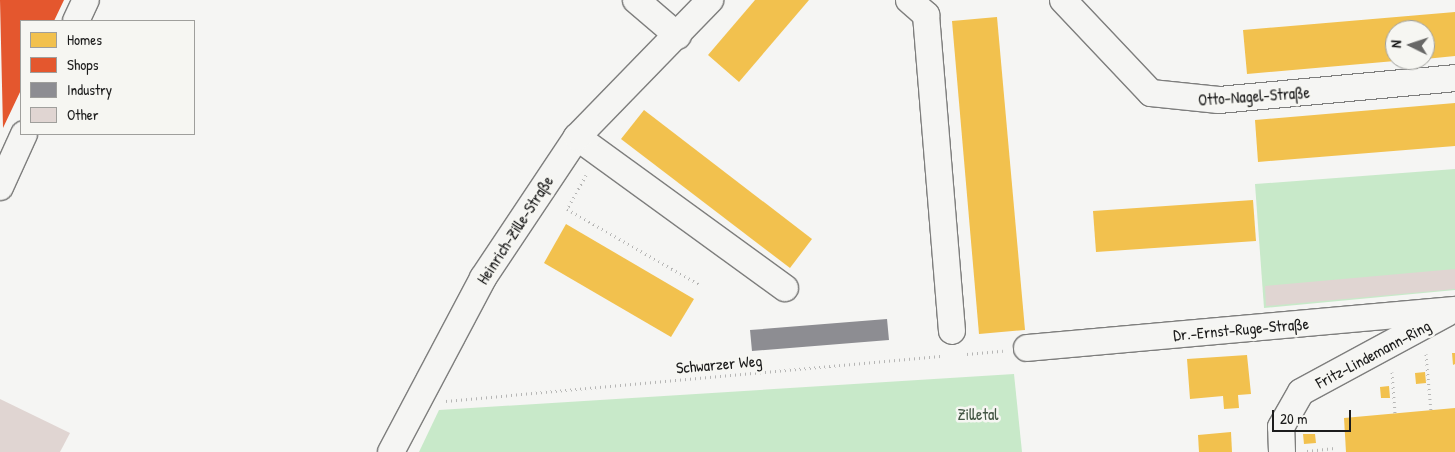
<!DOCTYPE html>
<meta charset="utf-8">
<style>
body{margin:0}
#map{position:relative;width:1455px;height:452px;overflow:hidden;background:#f5f5f3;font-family:"Patrick Hand",sans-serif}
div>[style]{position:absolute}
.green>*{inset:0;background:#c8e9c9}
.homes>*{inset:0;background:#f2c14e}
.shops>*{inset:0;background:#e4572e}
.industry>*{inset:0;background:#8d8d92}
.building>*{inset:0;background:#e0d5d2}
.path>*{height:3px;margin-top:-1.5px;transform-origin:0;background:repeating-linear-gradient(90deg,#b6b6b5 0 1px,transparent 0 5px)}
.roads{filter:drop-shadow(1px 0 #7e7e7d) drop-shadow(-1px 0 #7e7e7d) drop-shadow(0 1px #7e7e7d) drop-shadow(0 -1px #7e7e7d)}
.street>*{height:26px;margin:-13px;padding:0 13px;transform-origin:13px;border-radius:13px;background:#f5f5f3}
span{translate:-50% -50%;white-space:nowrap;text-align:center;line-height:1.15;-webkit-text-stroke:5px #f6f6f2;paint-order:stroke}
.street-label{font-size:16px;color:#1c1c1c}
.park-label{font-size:16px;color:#445645}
.legend{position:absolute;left:20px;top:20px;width:175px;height:115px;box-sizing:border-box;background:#f6f6f2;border:1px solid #9f9f9c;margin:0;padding:6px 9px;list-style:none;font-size:15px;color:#1c1c1c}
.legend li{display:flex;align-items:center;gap:10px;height:25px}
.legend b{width:25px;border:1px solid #9f9f9c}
.north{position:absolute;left:1385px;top:20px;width:50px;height:50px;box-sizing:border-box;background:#f6f6f2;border:1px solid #9f9f9c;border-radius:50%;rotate:274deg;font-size:14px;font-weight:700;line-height:20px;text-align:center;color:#1c1c1c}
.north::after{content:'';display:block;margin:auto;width:18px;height:22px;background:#686867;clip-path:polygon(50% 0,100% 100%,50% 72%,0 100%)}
.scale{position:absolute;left:1272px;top:410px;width:79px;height:22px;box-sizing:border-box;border:2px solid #1c1c1c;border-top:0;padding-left:6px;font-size:15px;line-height:18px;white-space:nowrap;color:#1c1c1c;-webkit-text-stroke:4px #f6f6f2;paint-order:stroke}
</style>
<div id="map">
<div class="green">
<div style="clip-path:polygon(1455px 169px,1455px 290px,1264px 308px,1255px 184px)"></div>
<div style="clip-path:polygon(1014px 374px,1022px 452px,419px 452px,439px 410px)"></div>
</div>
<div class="homes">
<div style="clip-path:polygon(755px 0,809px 0,739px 82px,708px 55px)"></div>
<div style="clip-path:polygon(1455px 12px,1455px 56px,1425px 59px,1425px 30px,1395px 30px,1395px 61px,1247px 74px,1243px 30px)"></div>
<div style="clip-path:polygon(997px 17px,1025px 330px,979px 334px,952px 21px)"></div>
<div style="clip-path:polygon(1455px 103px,1455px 146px,1258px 162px,1255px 120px)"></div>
<div style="clip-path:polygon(644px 110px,812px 239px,790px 268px,621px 139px)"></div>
<div style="clip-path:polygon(1253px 200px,1256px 241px,1096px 252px,1093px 211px)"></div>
<div style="clip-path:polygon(566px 224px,694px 299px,671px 337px,544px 263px)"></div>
<div style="clip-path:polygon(1452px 353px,1455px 353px,1455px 364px,1453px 365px)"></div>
<div style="clip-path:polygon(1247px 355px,1251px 394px,1238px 395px,1239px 408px,1224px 409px,1223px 396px,1190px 399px,1187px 359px)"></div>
<div style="clip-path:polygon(1425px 372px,1426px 383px,1416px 384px,1415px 373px)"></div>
<div style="clip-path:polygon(1389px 386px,1390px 398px,1381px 398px,1380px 387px)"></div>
<div style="clip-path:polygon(1455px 408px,1455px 452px,1346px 452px,1344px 418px)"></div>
<div style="clip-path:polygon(1231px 432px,1232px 452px,1199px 452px,1198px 435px)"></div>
<div style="clip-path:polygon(1303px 434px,1315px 434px,1316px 443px,1304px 444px)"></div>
</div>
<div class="shops">
<div style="clip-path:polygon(0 0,64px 0,54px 21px,21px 21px,21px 90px,3px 128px)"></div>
</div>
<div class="industry">
<div style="clip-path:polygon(887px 319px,889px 340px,752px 351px,750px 330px)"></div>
</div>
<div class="building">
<div style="clip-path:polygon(1455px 269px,1455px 289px,1266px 306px,1265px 286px)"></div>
<div style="clip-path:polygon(0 399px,70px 433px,60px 452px,0 452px)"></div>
</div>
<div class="path">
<div style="left:586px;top:175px;width:39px;rotate:119deg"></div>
<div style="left:567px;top:209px;width:153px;rotate:29.7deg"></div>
<div style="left:967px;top:354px;width:36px;rotate:-5deg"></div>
<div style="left:1426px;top:354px;width:57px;rotate:85deg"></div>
<div style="left:1392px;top:372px;width:41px;rotate:85.8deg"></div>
<div style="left:446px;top:401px;width:499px;rotate:-5.2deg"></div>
<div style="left:1307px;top:451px;width:30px;rotate:-6deg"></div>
</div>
<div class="roads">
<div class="street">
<div style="left:636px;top:0;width:55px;rotate:40.6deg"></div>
<div style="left:909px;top:0;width:23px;rotate:41deg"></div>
<div style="left:926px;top:15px;width:317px;rotate:85.3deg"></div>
<div style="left:1063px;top:0;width:128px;rotate:46.6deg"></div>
<div style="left:1151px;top:93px;width:68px;rotate:5.9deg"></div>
<div style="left:1219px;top:100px;width:237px;rotate:-5.3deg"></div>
<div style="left:76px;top:21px;width:23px;rotate:-65deg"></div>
<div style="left:577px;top:137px;width:257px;rotate:36deg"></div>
<div style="left:0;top:187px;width:58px;rotate:-65.6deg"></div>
<div style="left:1027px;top:348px;width:430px;rotate:-5.1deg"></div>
<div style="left:391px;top:452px;width:197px;rotate:-62.1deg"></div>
<div style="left:483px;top:278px;width:169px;rotate:-56.3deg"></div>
<div style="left:577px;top:137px;width:191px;rotate:-45.8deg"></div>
<div style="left:1282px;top:452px;width:25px;rotate:-92deg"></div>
<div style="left:1281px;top:427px;width:40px;rotate:-60.3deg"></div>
<div style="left:1301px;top:392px;width:166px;rotate:-28.4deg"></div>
</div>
</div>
<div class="street-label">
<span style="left:1254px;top:96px;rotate:-4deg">Otto-Nagel-Straße</span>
<span style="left:515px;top:230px;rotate:-57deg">Heinrich-Zille-Straße</span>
<span style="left:1241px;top:329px;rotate:-5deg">Dr.-Ernst-Ruge-Straße</span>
<span style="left:1373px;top:354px;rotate:-28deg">Fritz-Lindemann-Ring</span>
<span style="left:719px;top:364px;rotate:-5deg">Schwarzer Weg</span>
</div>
<div class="park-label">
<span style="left:978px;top:414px">Zilletal</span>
</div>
<ul class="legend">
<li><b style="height:14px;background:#f2c14e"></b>Homes</li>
<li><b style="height:14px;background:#e4572e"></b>Shops</li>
<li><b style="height:14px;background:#8d8d92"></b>Industry</li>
<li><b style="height:14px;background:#e0d5d2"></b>Other</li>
</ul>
<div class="north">N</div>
<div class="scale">20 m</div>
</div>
